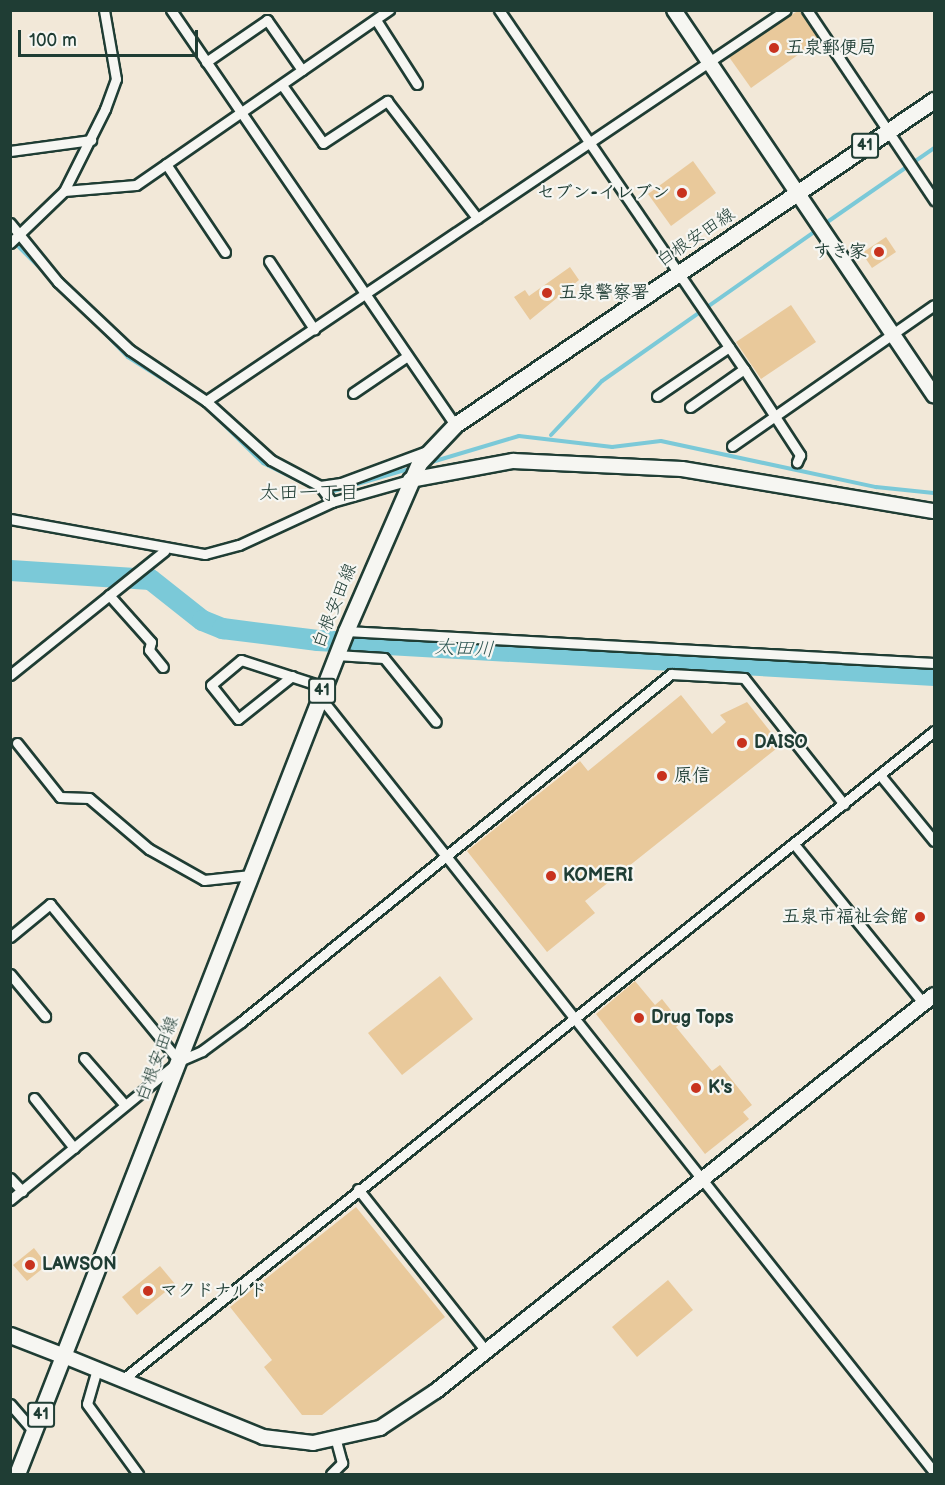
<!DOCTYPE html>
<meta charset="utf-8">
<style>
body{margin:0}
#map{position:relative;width:945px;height:1485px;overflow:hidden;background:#f2e8d8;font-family:"Balsamiq Sans","Klee One",sans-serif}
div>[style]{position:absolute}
.stream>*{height:4px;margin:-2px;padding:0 2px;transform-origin:2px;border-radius:2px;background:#7bc9d8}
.river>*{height:21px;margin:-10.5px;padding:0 10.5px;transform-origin:10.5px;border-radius:10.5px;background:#7bc9d8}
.building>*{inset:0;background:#e9c99b}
.roads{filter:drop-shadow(2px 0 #1f3d34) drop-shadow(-2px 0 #1f3d34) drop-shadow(0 2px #1f3d34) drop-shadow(0 -2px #1f3d34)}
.street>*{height:9px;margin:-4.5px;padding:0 4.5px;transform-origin:4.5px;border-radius:4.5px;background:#f6f6f2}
.secondary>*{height:14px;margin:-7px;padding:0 7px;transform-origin:7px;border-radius:7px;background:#f6f6f2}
.primary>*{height:15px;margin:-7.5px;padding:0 7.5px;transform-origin:7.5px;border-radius:7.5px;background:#f6f6f2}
.dots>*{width:16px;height:16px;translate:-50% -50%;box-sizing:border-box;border:3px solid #f6f6f2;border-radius:50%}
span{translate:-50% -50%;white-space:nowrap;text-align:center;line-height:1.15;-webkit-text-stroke:4.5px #f6f6f2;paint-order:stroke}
.shield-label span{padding:2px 4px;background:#f6f6f2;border:2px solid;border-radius:4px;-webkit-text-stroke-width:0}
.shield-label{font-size:16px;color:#1f3d34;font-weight:700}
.poi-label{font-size:18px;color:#1f3d34;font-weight:700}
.left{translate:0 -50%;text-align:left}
.right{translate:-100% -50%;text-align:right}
.street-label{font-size:18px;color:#1f3d34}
.neighbourhood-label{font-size:20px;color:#1f3d34}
.water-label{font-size:20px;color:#315955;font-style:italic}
.frame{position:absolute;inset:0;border:12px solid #1f3d34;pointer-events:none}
.scale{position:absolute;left:18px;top:30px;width:180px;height:27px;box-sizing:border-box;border:3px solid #1f3d34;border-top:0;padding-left:8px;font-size:18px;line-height:21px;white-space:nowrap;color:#1f3d34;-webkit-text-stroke:4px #f6f6f2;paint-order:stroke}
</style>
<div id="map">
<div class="stream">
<div style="left:823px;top:225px;width:135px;rotate:-34.7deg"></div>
<div style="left:13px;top:241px;width:100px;rotate:45deg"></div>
<div style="left:96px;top:324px;width:46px;rotate:45.9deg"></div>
<div style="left:128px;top:357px;width:90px;rotate:32.3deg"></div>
<div style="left:204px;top:405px;width:83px;rotate:44.5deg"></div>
<div style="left:263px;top:463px;width:64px;rotate:26.2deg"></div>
<div style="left:551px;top:435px;width:74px;rotate:-46.6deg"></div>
<div style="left:602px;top:381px;width:263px;rotate:-35.1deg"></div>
<div style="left:425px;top:464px;width:98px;rotate:-16.6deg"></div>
<div style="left:519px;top:436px;width:94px;rotate:6.7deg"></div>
<div style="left:612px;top:447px;width:49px;rotate:-7deg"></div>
<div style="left:661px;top:441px;width:220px;rotate:12.1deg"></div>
<div style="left:876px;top:487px;width:58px;rotate:5.9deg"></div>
<div style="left:327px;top:493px;width:89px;rotate:-16.4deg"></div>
</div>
<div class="river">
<div style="left:10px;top:570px;width:140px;rotate:3.7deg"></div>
<div style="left:150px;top:579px;width:66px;rotate:38.3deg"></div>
<div style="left:202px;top:620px;width:22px;rotate:22deg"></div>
<div style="left:222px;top:628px;width:96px;rotate:7.2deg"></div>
<div style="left:317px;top:640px;width:618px;rotate:3.25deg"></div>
</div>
<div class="building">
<div style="clip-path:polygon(799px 10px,819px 40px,751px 88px,729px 57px)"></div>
<div style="clip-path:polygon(693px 161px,716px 193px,671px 226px,648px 194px)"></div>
<div style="clip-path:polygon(886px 237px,896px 252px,872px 268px,862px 253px)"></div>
<div style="clip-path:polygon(570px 267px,579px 280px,530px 320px,514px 297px,525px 290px,529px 296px)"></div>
<div style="clip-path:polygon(791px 305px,816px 342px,761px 379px,736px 342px)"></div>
<div style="clip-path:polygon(681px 695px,712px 734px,726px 722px,720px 715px,747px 702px,781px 745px,585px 901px,595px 913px,547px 952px,467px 851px,580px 761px,588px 771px)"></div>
<div style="clip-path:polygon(440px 976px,473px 1019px,402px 1075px,368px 1033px)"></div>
<div style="clip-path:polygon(635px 981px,655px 1005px,662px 999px,681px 1023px,676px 1027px,712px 1071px,720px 1065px,752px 1105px,743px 1112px,749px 1119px,705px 1154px,596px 1014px)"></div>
<div style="clip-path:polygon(356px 1207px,445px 1317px,322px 1415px,302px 1415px,264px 1367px,272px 1360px,230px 1307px)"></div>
<div style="clip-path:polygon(34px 1248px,47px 1265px,27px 1281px,13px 1265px)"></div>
<div style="clip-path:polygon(160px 1266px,175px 1284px,137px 1315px,122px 1297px)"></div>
<div style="clip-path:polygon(668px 1280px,693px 1310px,637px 1357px,612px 1327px)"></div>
</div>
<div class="roads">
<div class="street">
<div style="left:171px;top:10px;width:503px;rotate:55.61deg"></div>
<div style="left:499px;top:10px;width:435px;rotate:55.7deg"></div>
<div style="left:744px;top:369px;width:103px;rotate:56.9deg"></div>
<div style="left:800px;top:455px;width:8px;rotate:113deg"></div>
<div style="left:807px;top:10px;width:229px;rotate:56.2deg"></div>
<div style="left:376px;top:20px;width:76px;rotate:57.4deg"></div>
<div style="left:206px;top:62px;width:74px;rotate:-34.5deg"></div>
<div style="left:267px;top:20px;width:61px;rotate:55deg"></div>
<div style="left:282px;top:85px;width:71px;rotate:54.7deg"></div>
<div style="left:323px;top:143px;width:77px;rotate:-33.3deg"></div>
<div style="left:387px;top:101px;width:148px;rotate:52.4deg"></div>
<div style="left:10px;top:151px;width:82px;rotate:-7.7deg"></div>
<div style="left:166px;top:164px;width:106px;rotate:56.2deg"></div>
<div style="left:64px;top:191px;width:72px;rotate:-4.8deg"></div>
<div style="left:136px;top:185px;width:308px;rotate:-34.7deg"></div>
<div style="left:10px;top:223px;width:76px;rotate:50.9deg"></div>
<div style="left:58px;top:282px;width:99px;rotate:43.4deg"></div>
<div style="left:130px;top:350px;width:92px;rotate:33.9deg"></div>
<div style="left:206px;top:401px;width:88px;rotate:42.2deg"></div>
<div style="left:271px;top:460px;width:55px;rotate:28deg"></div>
<div style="left:320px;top:486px;width:20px;rotate:53deg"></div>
<div style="left:10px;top:243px;width:75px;rotate:-43.9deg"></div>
<div style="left:64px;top:191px;width:92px;rotate:-63.4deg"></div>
<div style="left:105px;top:109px;width:32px;rotate:-70deg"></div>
<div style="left:116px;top:79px;width:70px;rotate:-99.9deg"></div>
<div style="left:269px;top:261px;width:82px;rotate:56.5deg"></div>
<div style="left:353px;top:393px;width:64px;rotate:-34.2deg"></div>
<div style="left:657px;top:396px;width:87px;rotate:-34.2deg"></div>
<div style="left:206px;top:401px;width:699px;rotate:-33.99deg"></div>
<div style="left:690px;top:407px;width:66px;rotate:-35.1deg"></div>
<div style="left:732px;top:446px;width:246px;rotate:-34.9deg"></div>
<div style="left:320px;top:486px;width:21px;rotate:-8deg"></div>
<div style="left:341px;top:483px;width:92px;rotate:-20.4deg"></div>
<div style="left:10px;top:519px;width:198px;rotate:10.2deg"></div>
<div style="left:205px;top:554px;width:35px;rotate:-15deg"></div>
<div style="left:239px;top:545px;width:102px;rotate:-24.8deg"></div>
<div style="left:332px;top:502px;width:81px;rotate:-15.8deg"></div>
<div style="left:109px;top:595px;width:63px;rotate:48.2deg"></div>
<div style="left:151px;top:642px;width:8px;rotate:104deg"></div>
<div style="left:149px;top:650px;width:22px;rotate:51deg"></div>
<div style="left:346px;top:631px;width:589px;rotate:3.12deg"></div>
<div style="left:336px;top:655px;width:48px;rotate:3.6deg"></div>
<div style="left:384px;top:658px;width:82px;rotate:50.9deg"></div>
<div style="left:10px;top:675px;width:198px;rotate:-38.8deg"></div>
<div style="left:292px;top:676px;width:69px;rotate:141.5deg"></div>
<div style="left:238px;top:719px;width:43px;rotate:-128.5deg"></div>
<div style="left:211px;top:685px;width:39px;rotate:-40deg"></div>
<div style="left:241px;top:660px;width:87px;rotate:18deg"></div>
<div style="left:320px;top:697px;width:989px;rotate:51.61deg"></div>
<div style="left:17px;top:743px;width:69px;rotate:51.5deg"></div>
<div style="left:60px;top:797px;width:29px;rotate:2deg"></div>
<div style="left:89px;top:798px;width:79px;rotate:40.4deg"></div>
<div style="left:149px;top:849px;width:63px;rotate:29.4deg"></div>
<div style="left:204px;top:880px;width:47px;rotate:-6.1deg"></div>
<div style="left:880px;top:775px;width:85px;rotate:50.7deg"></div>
<div style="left:794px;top:844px;width:206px;rotate:50.9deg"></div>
<div style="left:10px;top:937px;width:52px;rotate:-39.5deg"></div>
<div style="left:50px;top:904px;width:203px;rotate:50.6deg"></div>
<div style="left:10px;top:974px;width:55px;rotate:50.2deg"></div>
<div style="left:84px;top:1058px;width:62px;rotate:48.9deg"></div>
<div style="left:34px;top:1098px;width:64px;rotate:51.3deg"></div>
<div style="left:10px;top:1178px;width:18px;rotate:47deg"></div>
<div style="left:358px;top:1189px;width:205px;rotate:51.7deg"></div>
<div style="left:10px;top:1200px;width:219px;rotate:-39.4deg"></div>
<div style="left:179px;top:1061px;width:25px;rotate:-23deg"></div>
<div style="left:202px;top:1051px;width:49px;rotate:-36.6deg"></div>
<div style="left:241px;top:1022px;width:553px;rotate:-38.98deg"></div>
<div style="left:671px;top:674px;width:73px;rotate:3.1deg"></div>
<div style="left:744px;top:678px;width:161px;rotate:51.6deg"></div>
<div style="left:97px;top:1369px;width:36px;rotate:106deg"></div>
<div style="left:87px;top:1404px;width:87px;rotate:53.9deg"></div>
<div style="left:122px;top:1380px;width:1039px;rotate:-38.63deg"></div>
<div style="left:10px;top:1404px;width:37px;rotate:49deg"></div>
<div style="left:331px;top:1474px;width:16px;rotate:-45deg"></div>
<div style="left:342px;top:1463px;width:24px;rotate:-105deg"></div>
</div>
<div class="secondary">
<div style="left:674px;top:10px;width:465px;rotate:56deg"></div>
<div style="left:410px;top:480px;width:105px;rotate:-10.5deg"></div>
<div style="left:513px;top:461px;width:169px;rotate:2.7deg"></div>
<div style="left:682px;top:469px;width:255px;rotate:9.5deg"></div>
<div style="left:64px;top:1356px;width:215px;rotate:22.1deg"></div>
<div style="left:263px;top:1437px;width:50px;rotate:6.8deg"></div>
<div style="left:313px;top:1443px;width:69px;rotate:-12.6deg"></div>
<div style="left:380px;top:1428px;width:67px;rotate:-33.5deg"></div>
<div style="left:436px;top:1391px;width:636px;rotate:-38.49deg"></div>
</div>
<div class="primary">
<div style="left:10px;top:1335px;width:58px;rotate:21.3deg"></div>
<div style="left:17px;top:1474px;width:905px;rotate:-68.68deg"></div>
<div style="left:346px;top:631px;width:183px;rotate:-66.5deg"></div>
<div style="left:419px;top:463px;width:52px;rotate:-46.5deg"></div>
<div style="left:455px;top:425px;width:579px;rotate:-34.16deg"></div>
</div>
</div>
<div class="dots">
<div style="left:774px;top:48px;background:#c8321e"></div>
<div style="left:682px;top:193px;background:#c8321e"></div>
<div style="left:879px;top:252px;background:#c8321e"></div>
<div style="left:547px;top:293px;background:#c8321e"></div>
<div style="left:742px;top:743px;background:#c8321e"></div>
<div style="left:662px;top:776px;background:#c8321e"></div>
<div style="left:551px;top:876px;background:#c8321e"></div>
<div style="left:920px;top:917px;background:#c8321e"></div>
<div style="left:639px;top:1018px;background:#c8321e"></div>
<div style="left:696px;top:1088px;background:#c8321e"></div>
<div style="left:30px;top:1265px;background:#c8321e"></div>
<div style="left:148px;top:1291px;background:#c8321e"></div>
</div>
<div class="shield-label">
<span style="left:865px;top:146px">41</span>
<span style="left:322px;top:691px">41</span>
<span style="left:41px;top:1415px">41</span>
</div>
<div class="poi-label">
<span class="left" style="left:786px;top:48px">五泉郵便局</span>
<span class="right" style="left:670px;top:193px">セブン-イレブン</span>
<span class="right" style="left:867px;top:252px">すき家</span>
<span class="left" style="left:559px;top:293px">五泉警察署</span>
<span class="left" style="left:754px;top:743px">DAISO</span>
<span class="left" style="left:674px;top:776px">原信</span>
<span class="left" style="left:563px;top:876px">KOMERI</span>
<span class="right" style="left:908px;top:917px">五泉市福祉会館</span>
<span class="left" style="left:651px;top:1018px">Drug Tops</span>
<span class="left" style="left:708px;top:1088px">K's</span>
<span class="left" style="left:42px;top:1265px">LAWSON</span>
<span class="left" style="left:160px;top:1291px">マクドナルド</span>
</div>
<div class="street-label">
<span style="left:696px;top:238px;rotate:-34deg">白根安田線</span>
<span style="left:335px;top:606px;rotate:-68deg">白根安田線</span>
<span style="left:158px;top:1059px;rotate:-69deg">白根安田線</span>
</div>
<div class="neighbourhood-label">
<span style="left:309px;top:493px">太田一丁目</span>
</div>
<div class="water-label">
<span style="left:464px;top:649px;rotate:3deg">太田川</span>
</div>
<div class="frame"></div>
<div class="scale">100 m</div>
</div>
